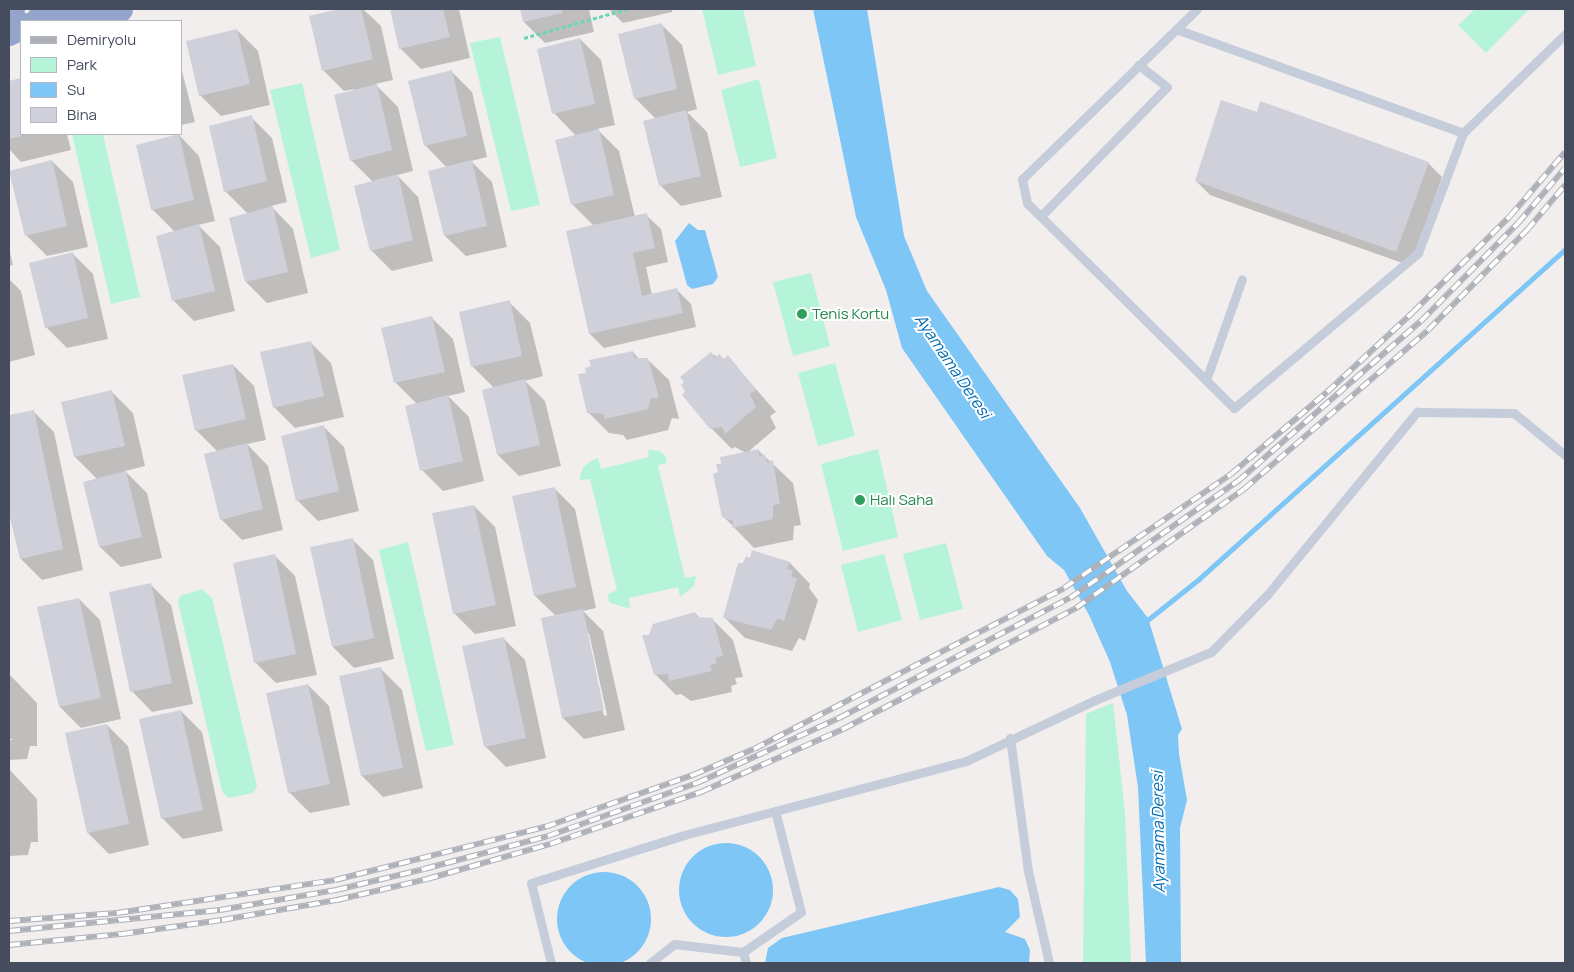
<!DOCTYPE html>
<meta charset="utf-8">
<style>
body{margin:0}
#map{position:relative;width:1574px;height:972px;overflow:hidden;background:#f1eeed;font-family:Manrope,sans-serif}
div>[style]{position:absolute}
.green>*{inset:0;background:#b6f4da}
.water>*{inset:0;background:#7ec6f6}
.round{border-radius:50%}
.shadow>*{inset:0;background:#0003}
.stream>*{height:4.5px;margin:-2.25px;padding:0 2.25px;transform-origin:2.25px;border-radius:2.25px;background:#7ec6f6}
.building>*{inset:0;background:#cfd0d9}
.path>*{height:2.5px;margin-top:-1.25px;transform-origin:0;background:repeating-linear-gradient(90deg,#6ad6b6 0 4px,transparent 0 6.5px)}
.service>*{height:9px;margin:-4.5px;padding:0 4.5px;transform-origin:4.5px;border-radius:4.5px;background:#c5ccda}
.trunk>*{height:28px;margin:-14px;padding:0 14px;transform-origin:14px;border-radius:14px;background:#94a4ca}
.rail>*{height:5.5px;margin-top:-2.75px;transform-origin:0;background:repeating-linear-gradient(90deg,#fff 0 11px,#afb1b9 0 22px);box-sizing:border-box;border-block:1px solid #afb1b9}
.dots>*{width:14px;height:14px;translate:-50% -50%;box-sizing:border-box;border:2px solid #fff;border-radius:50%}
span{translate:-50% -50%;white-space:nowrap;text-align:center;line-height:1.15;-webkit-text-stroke:4px #fff;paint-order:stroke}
.leisure-label{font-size:15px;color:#27864d}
.left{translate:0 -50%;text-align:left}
.water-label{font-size:16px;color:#006cb4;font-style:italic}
.frame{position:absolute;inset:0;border:10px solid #444c5e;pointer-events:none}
.legend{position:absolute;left:20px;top:20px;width:162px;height:115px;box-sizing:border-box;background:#fff;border:1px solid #b4b7bf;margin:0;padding:6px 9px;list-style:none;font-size:15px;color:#444c5e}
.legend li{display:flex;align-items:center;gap:10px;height:25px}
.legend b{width:25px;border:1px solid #b4b7bf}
</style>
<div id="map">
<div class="green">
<div style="clip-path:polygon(702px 9px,743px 9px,756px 66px,718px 75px)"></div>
<div style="clip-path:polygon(1475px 9px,1529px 9px,1486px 53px,1458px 25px)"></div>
<div style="clip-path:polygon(500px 37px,540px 205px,511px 211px,470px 43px)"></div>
<div style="clip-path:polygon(759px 79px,777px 158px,740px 167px,721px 90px)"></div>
<div style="clip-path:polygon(302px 83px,340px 250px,311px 258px,270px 90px)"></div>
<div style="clip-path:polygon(72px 134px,103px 134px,140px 297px,111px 304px)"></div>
<div style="clip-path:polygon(811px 273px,830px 346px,793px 356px,773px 282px)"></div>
<div style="clip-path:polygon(835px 363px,855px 436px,818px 446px,798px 373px)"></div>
<div style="clip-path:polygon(878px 449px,898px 537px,843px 551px,821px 464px)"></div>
<div style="clip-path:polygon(648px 450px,660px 451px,665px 456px,667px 463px,658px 465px,685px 578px,696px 576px,694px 586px,680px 597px,678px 587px,629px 598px,630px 608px,623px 607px,609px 602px,608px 594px,617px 590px,590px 479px,580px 480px,580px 476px,584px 466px,591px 461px,598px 458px,601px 469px,649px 457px)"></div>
<div style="clip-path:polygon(408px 542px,454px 745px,426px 751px,379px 550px)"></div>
<div style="clip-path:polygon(946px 543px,963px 609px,920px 620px,903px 554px)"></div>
<div style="clip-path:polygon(884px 554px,902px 620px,858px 632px,841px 565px)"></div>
<div style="clip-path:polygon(202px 589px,212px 598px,257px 786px,253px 793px,228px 798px,222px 791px,178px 602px,180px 596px)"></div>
<div style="clip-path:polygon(1113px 703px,1125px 812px,1131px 963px,1083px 963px,1086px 714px)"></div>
</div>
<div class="water">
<div style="clip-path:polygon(813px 9px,867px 9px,904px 236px,927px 291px,1080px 508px,1127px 591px,1148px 618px,1182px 729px,1178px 735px,1179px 754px,1187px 800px,1180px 828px,1181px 963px,1146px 963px,1138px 787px,1127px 715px,1110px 662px,1089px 615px,1064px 570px,1047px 556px,902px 348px,886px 290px,856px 217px)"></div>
<div style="clip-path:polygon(689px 223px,698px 230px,705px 230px,718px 277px,713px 284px,692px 289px,687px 285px,675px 241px)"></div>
<div class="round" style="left:679px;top:843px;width:94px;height:94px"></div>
<div class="round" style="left:557px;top:872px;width:94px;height:94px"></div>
<div style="clip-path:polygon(999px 887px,1010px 890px,1018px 899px,1020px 917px,1005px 932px,1025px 939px,1030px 950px,1029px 963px,765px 963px,768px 948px,782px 938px)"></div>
</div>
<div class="shadow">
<div style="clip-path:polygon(345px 9px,363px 9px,381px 26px,393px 80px,375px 84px,398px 107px,413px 171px,397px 175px,418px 197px,433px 261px,392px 271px,371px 250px,373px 182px,351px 160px,354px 89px,344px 91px,323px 70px,310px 17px)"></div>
<div style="clip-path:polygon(391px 9px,459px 9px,470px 58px,421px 69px,400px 48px)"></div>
<div style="clip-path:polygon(521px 9px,589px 9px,594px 32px,545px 43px,524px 22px)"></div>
<div style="clip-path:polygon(609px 9px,672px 9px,672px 12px,623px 23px)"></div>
<div style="clip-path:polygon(661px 24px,682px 45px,697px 109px,687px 112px,707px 132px,722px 197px,681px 206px,660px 185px,656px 119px,635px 98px)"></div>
<div style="clip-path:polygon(237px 30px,258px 51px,270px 105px,221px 116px,200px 95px)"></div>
<div style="clip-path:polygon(580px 39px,601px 60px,615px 125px,597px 129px,619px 151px,635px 217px,646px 215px,661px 229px,668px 262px,646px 267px,652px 295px,677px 290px,691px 304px,696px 327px,604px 348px,590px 334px,594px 226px,572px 204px,576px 136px,554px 113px)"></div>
<div style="clip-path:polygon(181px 67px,195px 122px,181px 125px)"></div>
<div style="clip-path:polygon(451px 71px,472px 92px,487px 157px,471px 161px,492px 182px,507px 247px,466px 256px,445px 236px,447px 168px,425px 145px)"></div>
<div style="clip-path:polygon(21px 79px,21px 134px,67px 134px,71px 150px,21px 162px,9px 149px,9px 82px)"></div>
<div style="clip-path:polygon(1258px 113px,1428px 163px,1442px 177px,1411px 266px,1210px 195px,1196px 181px)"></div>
<div style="clip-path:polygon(251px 117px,272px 138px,287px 202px,271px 206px,293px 229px,308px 293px,267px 303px,246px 282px,231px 218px,248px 214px,225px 191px)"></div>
<div style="clip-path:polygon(179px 135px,199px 156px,215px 221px,198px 225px,220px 247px,235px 311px,194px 321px,173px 300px,175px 232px,152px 209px)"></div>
<div style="clip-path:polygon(52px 161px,73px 182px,88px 247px,47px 256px,26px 235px)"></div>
<div style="clip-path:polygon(9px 248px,13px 265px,9px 266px)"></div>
<div style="clip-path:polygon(72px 253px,93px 274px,108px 339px,67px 348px,46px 327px)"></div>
<div style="clip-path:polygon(9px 279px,21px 291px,35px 355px,9px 362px)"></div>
<div style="clip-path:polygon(509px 302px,530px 323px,543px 376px,525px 381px,545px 401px,561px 466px,519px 476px,498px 455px,494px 388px,473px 367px,460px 313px)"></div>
<div style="clip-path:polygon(432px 318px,453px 339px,465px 392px,448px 396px,469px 417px,484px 481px,443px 491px,422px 470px,417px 404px,395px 382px)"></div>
<div style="clip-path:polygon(310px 342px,331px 363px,344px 417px,295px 428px,274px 407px)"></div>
<div style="clip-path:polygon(633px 352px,639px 359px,647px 359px,669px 380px,679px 419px,672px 418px,668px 430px,627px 440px,623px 435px,609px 433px,588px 412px,587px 375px)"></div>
<div style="clip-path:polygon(711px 353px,724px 361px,728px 357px,776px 412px,770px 416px,776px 428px,748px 452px,758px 450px,793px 483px,801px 525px,794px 526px,793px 540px,754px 548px,723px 516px,722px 465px,746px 453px,735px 447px,732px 449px,711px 428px)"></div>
<div style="clip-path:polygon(233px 365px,254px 386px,266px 440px,247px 444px,268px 466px,283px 530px,242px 540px,221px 519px,218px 452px,196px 430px)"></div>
<div style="clip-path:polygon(112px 392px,133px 413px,145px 466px,125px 471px,147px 493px,162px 558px,121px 567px,100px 547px,98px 480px,75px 457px)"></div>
<div style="clip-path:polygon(33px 411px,54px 432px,83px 570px,42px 580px,21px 559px,9px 513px,9px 417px)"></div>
<div style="clip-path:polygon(323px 426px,344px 447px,359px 511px,318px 521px,297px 500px)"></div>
<div style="clip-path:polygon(evenodd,554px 488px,575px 509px,596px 608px,583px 611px,603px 631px,625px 730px,584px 739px,563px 718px,556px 616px,535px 596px,554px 488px,587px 633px,589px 633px,607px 715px,604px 716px,587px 633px)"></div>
<div style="clip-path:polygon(474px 506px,495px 527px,516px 626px,475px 634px,454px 613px)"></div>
<div style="clip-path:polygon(352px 539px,373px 560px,394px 659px,354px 668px,333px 647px)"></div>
<div style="clip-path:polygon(274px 555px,295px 576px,317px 675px,276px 683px,255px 662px)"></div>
<div style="clip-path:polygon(751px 559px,790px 563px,810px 584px,809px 588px,818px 600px,805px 641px,799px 638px,792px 651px,745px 638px,724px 617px,744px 565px)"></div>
<div style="clip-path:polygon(150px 584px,171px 605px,193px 704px,152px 712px,132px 691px)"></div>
<div style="clip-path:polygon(79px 599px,100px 620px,121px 719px,81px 728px,60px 707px)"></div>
<div style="clip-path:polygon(695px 613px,700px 618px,712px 619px,733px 640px,743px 677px,735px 678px,737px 684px,731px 686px,732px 692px,691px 701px,681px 694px,676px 695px,655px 674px,650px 636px)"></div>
<div style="clip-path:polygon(504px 639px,525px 660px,546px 758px,506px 767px,485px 746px)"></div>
<div style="clip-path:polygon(381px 669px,402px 690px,423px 788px,383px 797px,362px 776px)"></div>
<div style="clip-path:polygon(9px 674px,37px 703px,37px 746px,30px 746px,27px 759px,9px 760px,9px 740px,13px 740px,9px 738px)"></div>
<div style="clip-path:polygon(308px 685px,329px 706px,350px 805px,310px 813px,289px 792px)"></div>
<div style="clip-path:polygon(181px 711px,202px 732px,223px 831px,183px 839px,162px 818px)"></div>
<div style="clip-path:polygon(107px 725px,128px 746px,149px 845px,109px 854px,88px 833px)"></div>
<div style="clip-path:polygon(9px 769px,37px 799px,38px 842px,31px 842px,28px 855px,9px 856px)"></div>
</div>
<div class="stream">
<div style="left:1145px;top:622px;width:69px;rotate:-38.5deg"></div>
<div style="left:1199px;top:579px;width:492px;rotate:-42deg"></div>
</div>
<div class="building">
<div style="clip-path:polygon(339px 9px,361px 9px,373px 59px,322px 71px,309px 16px)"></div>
<div style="clip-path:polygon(390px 9px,443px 9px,450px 37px,399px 49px)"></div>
<div style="clip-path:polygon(520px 9px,562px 9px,562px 13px,523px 22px)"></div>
<div style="clip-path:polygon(662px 23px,677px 89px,634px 99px,618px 34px)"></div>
<div style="clip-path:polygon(237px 29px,250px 84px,199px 96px,186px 41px)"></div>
<div style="clip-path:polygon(580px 38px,595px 104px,552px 114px,537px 49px)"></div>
<div style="clip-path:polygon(452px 70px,467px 136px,424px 146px,408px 81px)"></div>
<div style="clip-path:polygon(21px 78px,21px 136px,9px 139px,9px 81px)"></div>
<div style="clip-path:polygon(377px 84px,392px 150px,350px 161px,334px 95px)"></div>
<div style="clip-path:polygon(1221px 100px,1257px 112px,1260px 101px,1429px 162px,1396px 252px,1195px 181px)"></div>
<div style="clip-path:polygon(686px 110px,701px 176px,659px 186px,643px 121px)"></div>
<div style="clip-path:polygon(252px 115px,267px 181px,224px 192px,209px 126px)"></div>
<div style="clip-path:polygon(599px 129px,614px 195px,571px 205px,555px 140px)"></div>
<div style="clip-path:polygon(179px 134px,194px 200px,151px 210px,136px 145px)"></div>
<div style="clip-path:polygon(52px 160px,67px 226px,25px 236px,9px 171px)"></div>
<div style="clip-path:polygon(472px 160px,487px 226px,444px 236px,428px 171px)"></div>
<div style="clip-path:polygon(398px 174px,413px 240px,370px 251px,354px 186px)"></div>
<div style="clip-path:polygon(273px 206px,288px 272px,245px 282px,229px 218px)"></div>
<div style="clip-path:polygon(647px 213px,655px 248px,633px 253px,642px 296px,677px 288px,683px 313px,589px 334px,566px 231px)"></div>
<div style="clip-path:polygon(199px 224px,215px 291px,172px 301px,156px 236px)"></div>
<div style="clip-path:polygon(73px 252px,88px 318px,45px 328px,29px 263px)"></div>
<div style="clip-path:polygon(510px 300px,522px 356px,471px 367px,459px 312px)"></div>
<div style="clip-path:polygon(432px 316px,445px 372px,394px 383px,381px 328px)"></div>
<div style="clip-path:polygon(311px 341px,324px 396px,273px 408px,260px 352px)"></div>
<div style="clip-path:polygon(633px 351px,634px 358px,648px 358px,659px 398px,651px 398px,648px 409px,605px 419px,603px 414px,587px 413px,578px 374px,586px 373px,585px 368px,591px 366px,589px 360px)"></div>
<div style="clip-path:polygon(711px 352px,715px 358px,719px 354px,724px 359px,728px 355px,756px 390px,750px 394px,756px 407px,725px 434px,722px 427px,710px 429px,682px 395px,685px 391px,681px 385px,684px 382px,680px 377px)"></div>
<div style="clip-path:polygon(233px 364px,246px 419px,195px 431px,182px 375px)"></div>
<div style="clip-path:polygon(525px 379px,540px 445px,497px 455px,482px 390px)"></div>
<div style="clip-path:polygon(112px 390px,125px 446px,74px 457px,61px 402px)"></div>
<div style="clip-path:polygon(448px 395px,463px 461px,420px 471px,405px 406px)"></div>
<div style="clip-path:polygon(34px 410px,63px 549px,20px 559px,9px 513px,9px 415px)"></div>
<div style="clip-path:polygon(324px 425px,339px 491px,296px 501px,281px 436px)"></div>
<div style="clip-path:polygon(247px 443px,263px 509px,220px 520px,204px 454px)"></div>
<div style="clip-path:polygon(759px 449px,759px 456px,765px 455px,767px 462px,773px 460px,780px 504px,773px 505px,773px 519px,732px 528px,733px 521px,722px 517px,713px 474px,718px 472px,716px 464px,721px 464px,720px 457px)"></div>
<div style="clip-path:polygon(126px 471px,142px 537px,99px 547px,83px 482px)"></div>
<div style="clip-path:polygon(555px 487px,576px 587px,534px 596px,512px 496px)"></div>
<div style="clip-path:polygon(474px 505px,496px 605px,453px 614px,432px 513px)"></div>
<div style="clip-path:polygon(353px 538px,374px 638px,332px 647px,310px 547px)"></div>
<div style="clip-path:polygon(752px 550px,790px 562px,787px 569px,793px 570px,791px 577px,797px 578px,784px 621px,778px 618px,771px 630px,723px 618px,738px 563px,743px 563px,746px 556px,750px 558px)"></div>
<div style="clip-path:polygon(275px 554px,296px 654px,254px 663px,233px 563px)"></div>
<div style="clip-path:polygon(151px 583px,172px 683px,130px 692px,109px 592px)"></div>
<div style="clip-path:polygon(79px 598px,101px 698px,59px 707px,37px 607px)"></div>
<div style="clip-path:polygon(583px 609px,604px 710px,562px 718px,541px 618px)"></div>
<div style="clip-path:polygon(695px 612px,697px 617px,713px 618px,723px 656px,715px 658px,717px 663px,710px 665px,712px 671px,669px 681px,668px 674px,654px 675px,642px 635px,649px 635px,653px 624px)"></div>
<div style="clip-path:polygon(504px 637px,526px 738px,484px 747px,462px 646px)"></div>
<div style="clip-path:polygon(381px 667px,403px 768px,361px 776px,339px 676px)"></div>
<div style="clip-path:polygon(308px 684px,330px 784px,288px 793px,266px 693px)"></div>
<div style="clip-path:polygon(181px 710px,203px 810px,161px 819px,139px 719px)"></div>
<div style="clip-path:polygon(107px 724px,129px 824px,87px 833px,65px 733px)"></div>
</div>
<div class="path">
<div style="left:524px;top:38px;width:107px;rotate:-15.7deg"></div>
</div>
<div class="service">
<div style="left:1197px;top:9px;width:244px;rotate:135.8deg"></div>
<div style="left:1022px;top:179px;width:25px;rotate:78deg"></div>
<div style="left:1027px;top:203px;width:291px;rotate:44.7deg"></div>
<div style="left:1234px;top:408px;width:241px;rotate:-40.1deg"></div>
<div style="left:1418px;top:253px;width:128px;rotate:-69.4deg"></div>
<div style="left:1463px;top:133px;width:142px;rotate:-44.1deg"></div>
<div style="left:1176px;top:29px;width:305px;rotate:19.9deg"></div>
<div style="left:1041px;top:216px;width:180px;rotate:-45.7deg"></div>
<div style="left:1167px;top:87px;width:36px;rotate:-142deg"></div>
<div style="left:1206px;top:380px;width:107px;rotate:-70.4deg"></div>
<div style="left:1010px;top:738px;width:134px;rotate:82.3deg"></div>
<div style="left:1028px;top:871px;width:94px;rotate:77.1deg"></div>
<div style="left:743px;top:952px;width:70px;rotate:-34.6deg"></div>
<div style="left:801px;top:912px;width:104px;rotate:-104.4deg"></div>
<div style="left:551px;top:963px;width:82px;rotate:-104deg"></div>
<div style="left:531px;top:883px;width:160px;rotate:-17.4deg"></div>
<div style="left:684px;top:835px;width:292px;rotate:-14.7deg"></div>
<div style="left:966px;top:761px;width:143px;rotate:-25.3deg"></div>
<div style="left:1095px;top:700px;width:126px;rotate:-22.5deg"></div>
<div style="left:1211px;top:652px;width:80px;rotate:-45.5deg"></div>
<div style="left:1267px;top:595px;width:237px;rotate:-50.7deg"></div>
<div style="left:1417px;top:412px;width:97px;rotate:0.6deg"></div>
<div style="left:1514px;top:413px;width:66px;rotate:39.5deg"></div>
<div style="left:650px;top:963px;width:31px;rotate:-38deg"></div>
<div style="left:674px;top:944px;width:69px;rotate:6.6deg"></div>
<div style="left:743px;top:952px;width:11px;rotate:75deg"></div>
</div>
<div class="trunk">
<div style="left:9px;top:9px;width:2px"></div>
<div style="left:39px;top:21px;width:81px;rotate:-8.5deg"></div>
<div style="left:9px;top:32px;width:13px;rotate:-27deg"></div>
</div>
<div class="rail">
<div style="left:9px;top:921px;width:108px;rotate:-4.2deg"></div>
<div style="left:117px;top:913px;width:220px;rotate:-8.6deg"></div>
<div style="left:335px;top:880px;width:217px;rotate:-14.2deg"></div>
<div style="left:545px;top:827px;width:157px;rotate:-19.4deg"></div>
<div style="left:693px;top:775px;width:66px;rotate:-23.1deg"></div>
<div style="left:754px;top:749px;width:349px;rotate:-27.4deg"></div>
<div style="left:1064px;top:588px;width:202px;rotate:-34.3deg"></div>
<div style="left:1231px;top:474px;width:126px;rotate:-40.5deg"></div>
<div style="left:1327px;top:392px;width:117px;rotate:-42.9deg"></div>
<div style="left:1413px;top:312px;width:136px;rotate:-44.7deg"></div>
<div style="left:1510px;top:216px;width:84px;rotate:-49.3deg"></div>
<div style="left:9px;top:931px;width:212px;rotate:-5.7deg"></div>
<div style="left:220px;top:910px;width:118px;rotate:-9.8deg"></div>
<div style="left:336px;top:890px;width:90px;rotate:-13.4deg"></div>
<div style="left:424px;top:869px;width:128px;rotate:-14.9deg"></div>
<div style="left:548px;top:836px;width:158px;rotate:-19.6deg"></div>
<div style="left:697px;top:783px;width:156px;rotate:-24.6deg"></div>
<div style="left:839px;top:718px;width:260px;rotate:-27.5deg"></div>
<div style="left:1070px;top:598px;width:205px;rotate:-34.9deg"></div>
<div style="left:1238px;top:481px;width:243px;rotate:-41.2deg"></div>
<div style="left:1421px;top:321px;width:138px;rotate:-45.3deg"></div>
<div style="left:1518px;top:223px;width:72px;rotate:-49.5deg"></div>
<div style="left:9px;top:945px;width:114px;rotate:-5.6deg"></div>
<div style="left:122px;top:934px;width:101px;rotate:-8deg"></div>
<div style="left:222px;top:920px;width:117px;rotate:-9.9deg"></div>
<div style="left:337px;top:900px;width:92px;rotate:-13.1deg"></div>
<div style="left:427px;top:879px;width:128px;rotate:-15.9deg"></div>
<div style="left:550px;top:844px;width:160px;rotate:-19deg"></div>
<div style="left:701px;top:792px;width:155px;rotate:-23.9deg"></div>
<div style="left:843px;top:729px;width:263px;rotate:-27.4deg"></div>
<div style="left:1076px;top:608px;width:206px;rotate:-35.3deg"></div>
<div style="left:1244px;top:489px;width:243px;rotate:-40.8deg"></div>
<div style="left:1428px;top:330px;width:141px;rotate:-45.3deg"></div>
<div style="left:1527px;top:230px;width:59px;rotate:-49.8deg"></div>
</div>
<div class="dots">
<div style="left:802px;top:314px;background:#2e9e5b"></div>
<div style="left:860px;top:500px;background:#2e9e5b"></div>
</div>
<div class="leisure-label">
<span class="left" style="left:812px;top:314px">Tenis Kortu</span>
<span class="left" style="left:870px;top:500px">Halı Saha</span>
</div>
<div class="water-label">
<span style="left:953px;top:366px;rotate:56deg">Ayamama Deresi</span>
<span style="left:1158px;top:832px;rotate:-91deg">Ayamama Deresi</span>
</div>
<div class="frame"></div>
<ul class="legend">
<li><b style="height:6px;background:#afb1b9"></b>Demiryolu</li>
<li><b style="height:14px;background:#b6f4da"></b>Park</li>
<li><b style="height:14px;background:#7ec6f6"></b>Su</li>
<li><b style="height:14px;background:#cfd0d9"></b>Bina</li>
</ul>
</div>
